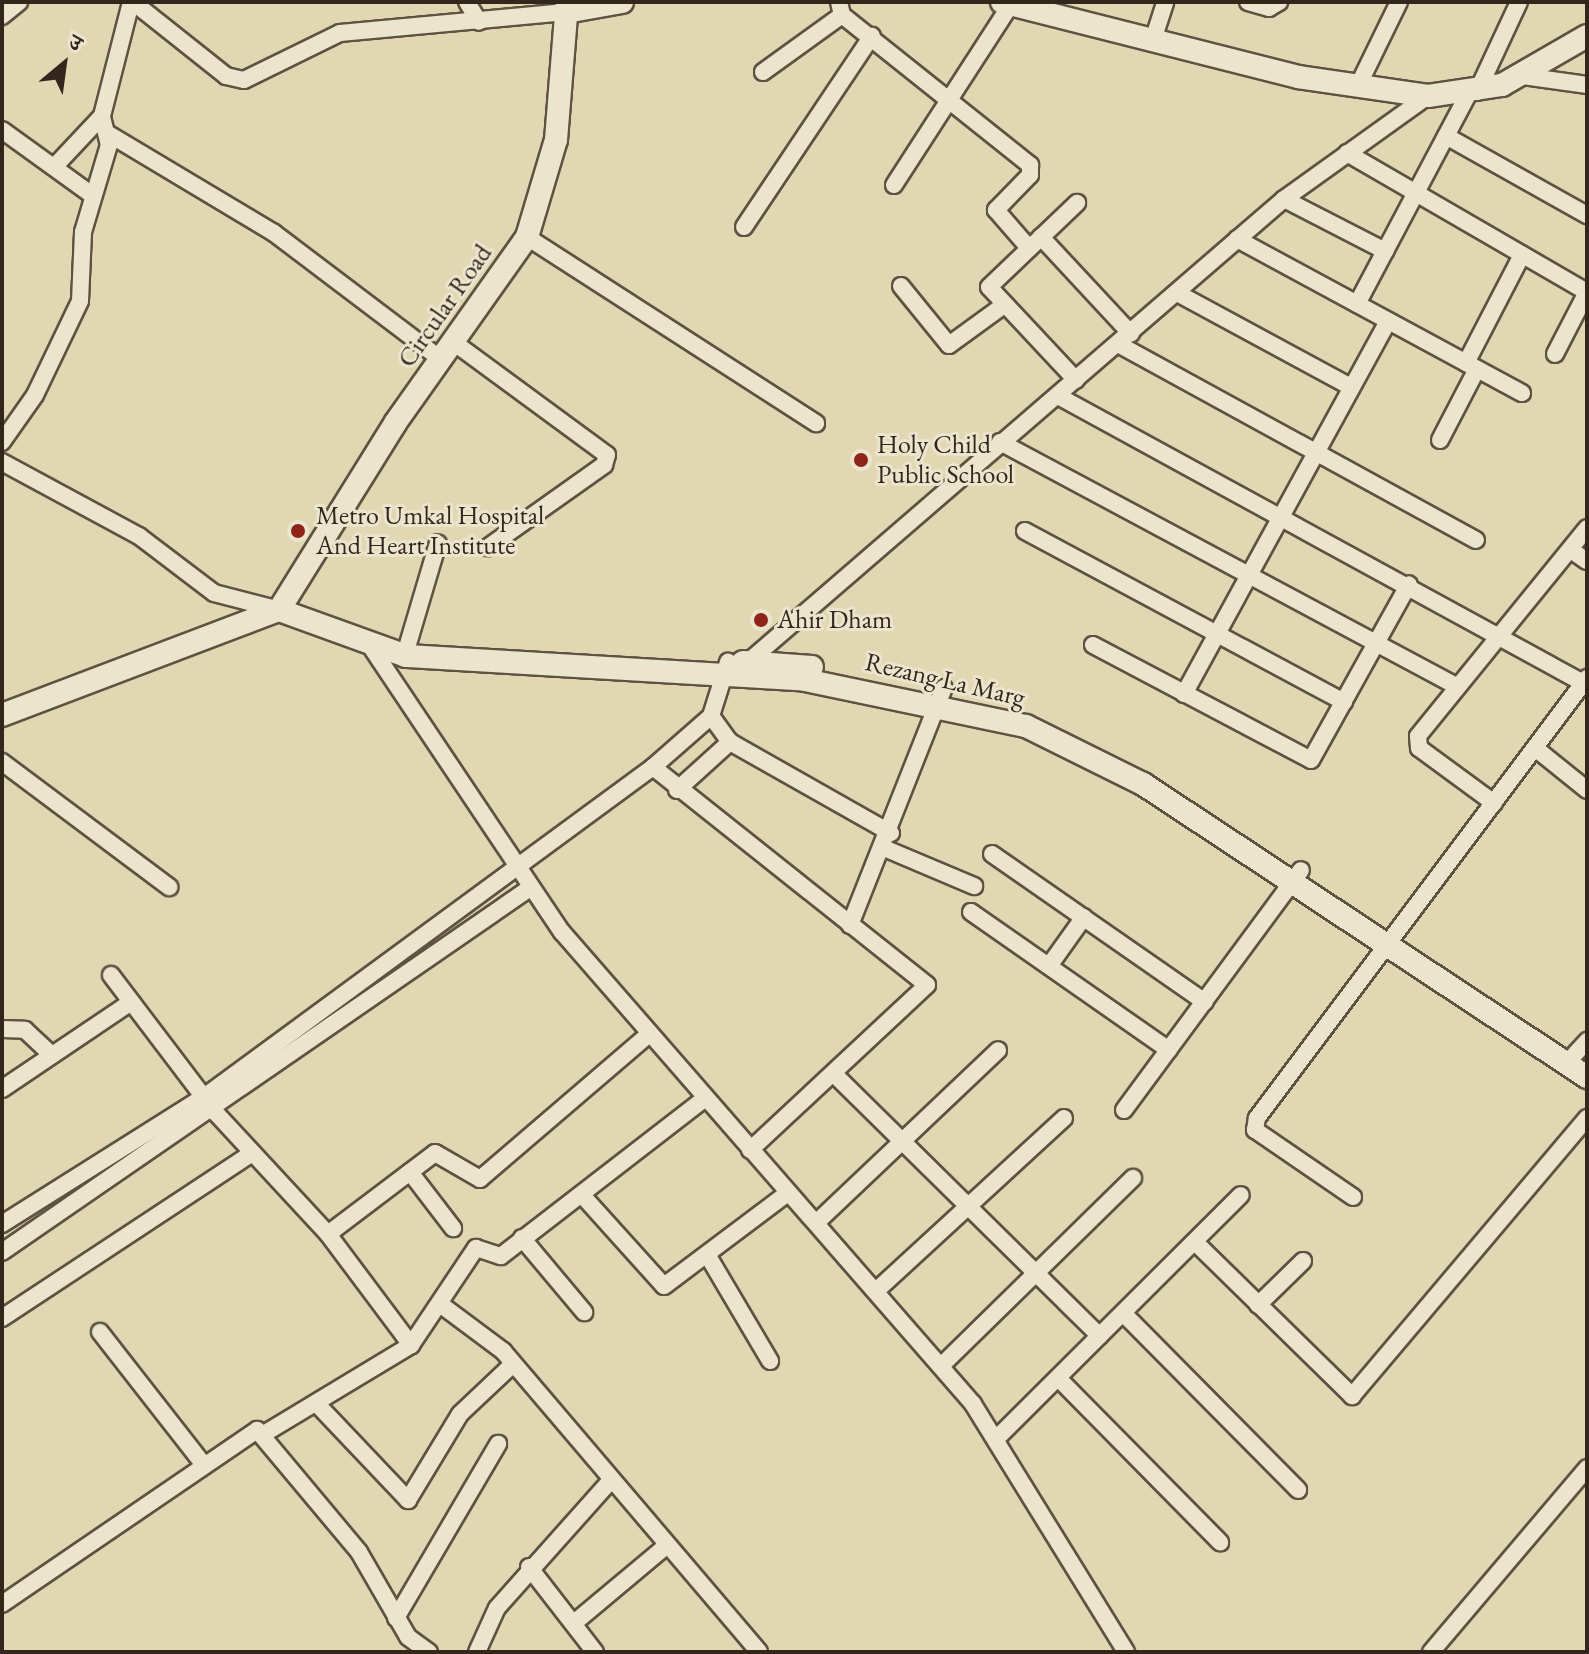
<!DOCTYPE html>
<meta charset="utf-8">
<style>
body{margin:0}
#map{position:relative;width:1589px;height:1654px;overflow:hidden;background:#e1d7b3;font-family:"EB Garamond","Noto Serif Devanagari",serif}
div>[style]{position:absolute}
.roads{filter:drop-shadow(2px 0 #5e5241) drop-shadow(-2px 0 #5e5241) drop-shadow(0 2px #5e5241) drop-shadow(0 -2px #5e5241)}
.street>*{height:16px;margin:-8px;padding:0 8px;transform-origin:8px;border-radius:8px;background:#ece5ce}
.secondary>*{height:22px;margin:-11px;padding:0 11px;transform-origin:11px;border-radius:11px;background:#ece5ce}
.dots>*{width:22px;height:22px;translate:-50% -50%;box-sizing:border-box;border:4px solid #ece5ce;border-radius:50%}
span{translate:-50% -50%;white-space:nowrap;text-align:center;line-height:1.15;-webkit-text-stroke:6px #ece5ce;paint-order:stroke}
.street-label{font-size:26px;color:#33261b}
.poi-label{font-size:26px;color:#33261b}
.left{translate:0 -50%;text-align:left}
.frame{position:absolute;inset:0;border:4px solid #33261b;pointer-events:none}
.north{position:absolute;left:24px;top:24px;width:80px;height:80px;-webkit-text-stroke:6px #ece5ce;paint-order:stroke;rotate:29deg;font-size:22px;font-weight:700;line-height:32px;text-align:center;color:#33261b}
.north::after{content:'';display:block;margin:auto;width:28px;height:36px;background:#33261b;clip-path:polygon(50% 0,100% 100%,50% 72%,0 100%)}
</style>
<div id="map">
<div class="roads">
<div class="street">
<div style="left:133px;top:2px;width:119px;rotate:38.5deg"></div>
<div style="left:226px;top:76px;width:18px;rotate:13deg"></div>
<div style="left:244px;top:80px;width:107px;rotate:-26.1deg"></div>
<div style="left:340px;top:33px;width:227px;rotate:-5.3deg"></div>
<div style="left:467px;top:2px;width:23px;rotate:59deg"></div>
<div style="left:839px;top:2px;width:13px;rotate:77deg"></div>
<div style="left:842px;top:15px;width:241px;rotate:38.6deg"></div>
<div style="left:1030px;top:165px;width:10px;rotate:90deg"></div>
<div style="left:1030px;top:175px;width:49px;rotate:134.2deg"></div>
<div style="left:996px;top:210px;width:50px;rotate:49deg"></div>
<div style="left:1248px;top:2px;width:22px;rotate:16deg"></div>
<div style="left:1269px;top:8px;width:12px;rotate:-31deg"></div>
<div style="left:2px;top:16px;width:22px;rotate:-39deg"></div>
<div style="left:1153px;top:40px;width:40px;rotate:-72deg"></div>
<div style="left:763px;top:72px;width:97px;rotate:-35.8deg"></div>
<div style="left:1523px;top:76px;width:65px;rotate:8deg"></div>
<div style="left:1357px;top:88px;width:96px;rotate:-64deg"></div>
<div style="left:1477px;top:92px;width:99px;rotate:-65deg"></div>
<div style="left:2px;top:130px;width:111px;rotate:35.8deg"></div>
<div style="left:107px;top:133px;width:195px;rotate:30.9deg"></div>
<div style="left:274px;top:233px;width:211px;rotate:37.1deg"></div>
<div style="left:1446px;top:136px;width:162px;rotate:29.3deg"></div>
<div style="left:1347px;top:153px;width:277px;rotate:30.1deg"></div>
<div style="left:55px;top:166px;width:69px;rotate:-46.8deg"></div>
<div style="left:894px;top:185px;width:216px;rotate:-57.1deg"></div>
<div style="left:1284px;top:199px;width:114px;rotate:27.2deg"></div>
<div style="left:744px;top:227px;width:230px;rotate:-56.2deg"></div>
<div style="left:527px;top:237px;width:344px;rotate:32.8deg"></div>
<div style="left:1041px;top:237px;width:132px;rotate:47.1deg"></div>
<div style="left:1237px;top:239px;width:324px;rotate:28.4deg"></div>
<div style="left:901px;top:286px;width:76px;rotate:50.9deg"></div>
<div style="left:949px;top:345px;width:68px;rotate:-36deg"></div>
<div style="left:1179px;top:294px;width:196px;rotate:28.4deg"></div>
<div style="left:1357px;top:304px;width:238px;rotate:-62.1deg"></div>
<div style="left:456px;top:344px;width:187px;rotate:36.3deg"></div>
<div style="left:607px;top:455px;width:10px;rotate:107deg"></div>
<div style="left:604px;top:465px;width:142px;rotate:144.7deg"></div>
<div style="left:1118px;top:344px;width:408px;rotate:28.7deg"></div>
<div style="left:1555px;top:354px;width:70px;rotate:-62.7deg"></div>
<div style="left:1466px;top:363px;width:122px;rotate:-62.6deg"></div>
<div style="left:1076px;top:380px;width:127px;rotate:-133.1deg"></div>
<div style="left:989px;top:287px;width:122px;rotate:-43.7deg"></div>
<div style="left:1058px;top:396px;width:598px;rotate:28.66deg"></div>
<div style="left:1440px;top:440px;width:80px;rotate:-62.5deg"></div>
<div style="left:2px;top:442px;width:57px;rotate:-54.9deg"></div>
<div style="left:35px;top:395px;width:104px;rotate:-64.4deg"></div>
<div style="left:80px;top:301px;width:69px;rotate:-87.5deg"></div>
<div style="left:83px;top:232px;width:91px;rotate:-73.4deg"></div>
<div style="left:109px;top:145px;width:30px;rotate:-104deg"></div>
<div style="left:102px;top:116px;width:118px;rotate:-75.7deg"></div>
<div style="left:1000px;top:442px;width:519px;rotate:28.14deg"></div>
<div style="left:2px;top:462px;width:156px;rotate:28.4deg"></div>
<div style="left:139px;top:536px;width:94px;rotate:37.2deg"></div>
<div style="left:214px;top:593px;width:64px;rotate:14.5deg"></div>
<div style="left:1025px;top:531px;width:362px;rotate:28.2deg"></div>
<div style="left:1571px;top:550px;width:19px;rotate:35deg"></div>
<div style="left:408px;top:644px;width:105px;rotate:-73.5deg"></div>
<div style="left:1093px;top:645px;width:246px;rotate:27.8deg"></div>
<div style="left:1311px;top:760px;width:201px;rotate:-60.9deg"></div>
<div style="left:373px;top:650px;width:339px;rotate:56.2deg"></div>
<div style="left:562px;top:932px;width:626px;rotate:48.95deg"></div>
<div style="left:973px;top:1404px;width:291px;rotate:58.3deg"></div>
<div style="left:748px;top:662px;width:708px;rotate:-40.82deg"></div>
<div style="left:1284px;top:199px;width:177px;rotate:-35.6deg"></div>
<div style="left:1184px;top:694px;width:425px;rotate:-61.3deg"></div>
<div style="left:711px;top:716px;width:32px;rotate:54deg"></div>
<div style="left:1535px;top:748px;width:67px;rotate:38.9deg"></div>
<div style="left:2px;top:762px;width:209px;rotate:36.8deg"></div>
<div style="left:653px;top:767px;width:350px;rotate:38.5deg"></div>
<div style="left:927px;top:985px;width:242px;rotate:137deg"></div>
<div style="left:677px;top:790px;width:72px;rotate:-42.2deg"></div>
<div style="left:730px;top:742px;width:185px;rotate:29.5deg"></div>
<div style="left:1494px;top:803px;width:93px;rotate:-143.7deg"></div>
<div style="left:1419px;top:748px;width:12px;rotate:-95deg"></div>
<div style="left:1418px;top:736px;width:268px;rotate:-50.9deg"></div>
<div style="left:884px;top:848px;width:98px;rotate:22.9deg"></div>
<div style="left:992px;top:854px;width:259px;rotate:34.8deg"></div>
<div style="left:971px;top:912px;width:241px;rotate:34.9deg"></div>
<div style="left:850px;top:925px;width:255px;rotate:-68.4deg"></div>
<div style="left:1049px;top:966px;width:60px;rotate:-54.5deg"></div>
<div style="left:111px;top:975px;width:172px;rotate:52.8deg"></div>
<div style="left:215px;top:1112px;width:166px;rotate:47.2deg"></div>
<div style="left:328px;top:1234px;width:139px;rotate:53.2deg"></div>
<div style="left:2px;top:1029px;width:23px;rotate:2deg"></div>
<div style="left:25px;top:1030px;width:35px;rotate:43deg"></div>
<div style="left:1575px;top:1054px;width:18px;rotate:-47deg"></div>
<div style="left:834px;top:1074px;width:373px;rotate:44.6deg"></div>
<div style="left:2px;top:1089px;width:156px;rotate:-34deg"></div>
<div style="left:1124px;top:1110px;width:298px;rotate:-53.6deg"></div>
<div style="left:410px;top:1172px;width:71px;rotate:52.5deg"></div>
<div style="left:582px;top:1195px;width:122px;rotate:48deg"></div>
<div style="left:664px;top:1286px;width:155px;rotate:-36.9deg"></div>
<div style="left:1353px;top:1197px;width:119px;rotate:-145.6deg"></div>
<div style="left:1255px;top:1130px;width:12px;rotate:-81deg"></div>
<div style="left:1257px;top:1118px;width:550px;rotate:-53.13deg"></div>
<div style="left:816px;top:1223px;width:251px;rotate:-43.5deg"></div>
<div style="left:2px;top:1224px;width:239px;rotate:-32.2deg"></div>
<div style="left:204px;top:1097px;width:557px;rotate:-36.31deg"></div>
<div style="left:653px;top:767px;width:77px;rotate:-41.3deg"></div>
<div style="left:711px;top:716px;width:57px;rotate:-72.5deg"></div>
<div style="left:328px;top:1234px;width:134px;rotate:-37.1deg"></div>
<div style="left:435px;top:1153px;width:52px;rotate:30deg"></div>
<div style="left:480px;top:1179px;width:221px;rotate:-40.6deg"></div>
<div style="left:522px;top:1238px;width:97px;rotate:50deg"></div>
<div style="left:1196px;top:1243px;width:219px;rotate:44.4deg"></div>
<div style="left:1352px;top:1396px;width:364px;rotate:-49.8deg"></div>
<div style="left:2px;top:1252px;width:641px;rotate:-34.58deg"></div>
<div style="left:708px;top:1256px;width:122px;rotate:59.4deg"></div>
<div style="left:877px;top:1290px;width:254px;rotate:-42.6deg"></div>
<div style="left:440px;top:1304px;width:79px;rotate:36.7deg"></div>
<div style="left:503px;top:1351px;width:395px;rotate:49.6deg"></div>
<div style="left:1258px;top:1305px;width:63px;rotate:-44.4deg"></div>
<div style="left:1123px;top:1313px;width:249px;rotate:45.3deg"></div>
<div style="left:2px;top:1318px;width:300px;rotate:-33.4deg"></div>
<div style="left:100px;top:1332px;width:167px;rotate:52deg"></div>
<div style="left:943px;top:1364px;width:266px;rotate:-44.4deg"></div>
<div style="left:1058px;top:1378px;width:231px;rotate:45.4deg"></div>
<div style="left:316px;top:1403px;width:134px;rotate:46.5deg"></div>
<div style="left:408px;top:1500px;width:100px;rotate:-58.8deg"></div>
<div style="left:460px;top:1414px;width:73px;rotate:-43.3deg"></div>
<div style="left:262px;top:1435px;width:174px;rotate:-31.1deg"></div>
<div style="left:411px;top:1345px;width:117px;rotate:-56.2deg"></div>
<div style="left:476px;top:1248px;width:26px;rotate:18deg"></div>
<div style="left:501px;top:1256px;width:257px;rotate:-37.7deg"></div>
<div style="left:997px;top:1438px;width:344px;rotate:-44.9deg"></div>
<div style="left:529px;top:1567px;width:108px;rotate:52.2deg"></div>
<div style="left:2px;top:1604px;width:309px;rotate:-34.3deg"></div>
<div style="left:257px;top:1430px;width:159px;rotate:50.1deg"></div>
<div style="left:359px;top:1552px;width:98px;rotate:60deg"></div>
<div style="left:408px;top:1637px;width:26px;rotate:36deg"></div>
<div style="left:396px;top:1618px;width:202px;rotate:-59.6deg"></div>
<div style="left:574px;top:1623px;width:119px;rotate:-39.9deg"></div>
<div style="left:477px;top:1652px;width:48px;rotate:-65.6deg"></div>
<div style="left:497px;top:1608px;width:170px;rotate:-48.3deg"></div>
<div style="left:1431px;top:1652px;width:241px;rotate:-49.7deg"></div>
</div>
<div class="secondary">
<div style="left:1002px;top:2px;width:305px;rotate:14.2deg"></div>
<div style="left:1298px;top:77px;width:131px;rotate:8.3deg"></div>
<div style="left:1428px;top:96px;width:75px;rotate:-8.5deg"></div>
<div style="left:1502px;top:85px;width:98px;rotate:-30deg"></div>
<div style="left:566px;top:12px;width:57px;rotate:-10.1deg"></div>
<div style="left:279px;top:610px;width:135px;rotate:19.9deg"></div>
<div style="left:406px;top:656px;width:400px;rotate:3.4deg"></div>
<div style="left:805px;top:680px;width:226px;rotate:11.8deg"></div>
<div style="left:1026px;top:726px;width:131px;rotate:26.4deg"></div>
<div style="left:1143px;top:784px;width:532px;rotate:33.42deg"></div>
<div style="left:279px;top:610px;width:221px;rotate:-58.1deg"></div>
<div style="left:396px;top:422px;width:227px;rotate:-54.7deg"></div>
<div style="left:527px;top:237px;width:101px;rotate:-73.4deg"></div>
<div style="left:556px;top:140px;width:138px;rotate:-85.4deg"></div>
<div style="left:743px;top:662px;width:69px;rotate:4.1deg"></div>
<div style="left:2px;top:715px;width:296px;rotate:-20.8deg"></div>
</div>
</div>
<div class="dots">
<div style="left:861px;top:460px;background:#8f2418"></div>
<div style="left:298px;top:531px;background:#8f2418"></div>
<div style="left:761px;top:620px;background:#8f2418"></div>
</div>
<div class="street-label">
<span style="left:445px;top:306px;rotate:-55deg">Circular Road</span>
<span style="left:945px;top:680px;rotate:13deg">Rezang La Marg</span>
</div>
<div class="poi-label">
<span class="left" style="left:877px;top:460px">Holy Child<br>Public School</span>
<span class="left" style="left:316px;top:531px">Metro Umkal Hospital<br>And Heart Institute</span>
<span class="left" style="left:777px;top:620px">Ahir Dham</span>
</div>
<div class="frame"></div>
<div class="north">उ</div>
</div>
